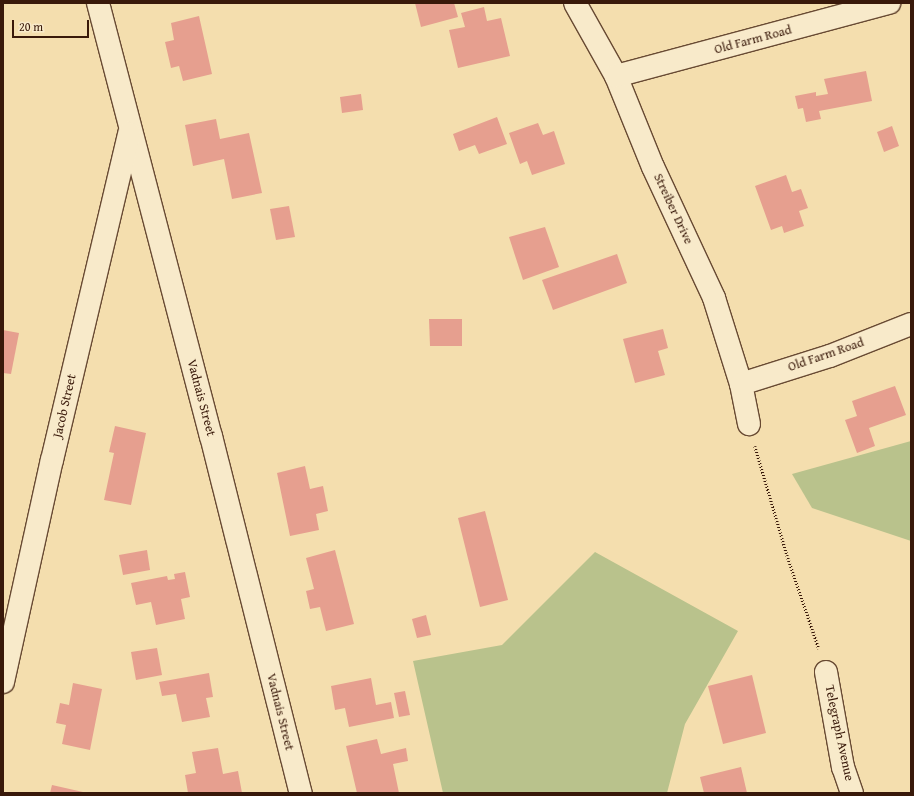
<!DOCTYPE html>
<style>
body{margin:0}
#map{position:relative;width:914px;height:796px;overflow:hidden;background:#f4deae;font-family:"Gentium Book Plus",serif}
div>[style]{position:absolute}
.green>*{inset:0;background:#b9c28c}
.building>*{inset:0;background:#e69f8f}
.path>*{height:2.5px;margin-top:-1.25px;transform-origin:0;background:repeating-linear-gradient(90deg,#39190a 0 1px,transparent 0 3px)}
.roads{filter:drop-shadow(1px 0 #684a33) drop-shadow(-1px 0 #684a33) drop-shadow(0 1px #684a33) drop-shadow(0 -1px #684a33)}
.minor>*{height:22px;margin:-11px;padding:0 11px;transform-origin:11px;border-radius:11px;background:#f8eaca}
span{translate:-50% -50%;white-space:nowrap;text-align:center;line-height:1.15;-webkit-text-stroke:3px #f8eaca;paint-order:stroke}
.street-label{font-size:13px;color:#39190a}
.frame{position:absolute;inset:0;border:4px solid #39190a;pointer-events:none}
.scale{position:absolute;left:12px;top:20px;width:77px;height:18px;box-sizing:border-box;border:2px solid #39190a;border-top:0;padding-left:5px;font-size:12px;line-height:14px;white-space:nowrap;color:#39190a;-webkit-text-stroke:3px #f8eaca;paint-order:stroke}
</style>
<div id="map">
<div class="green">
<div style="clip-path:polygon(911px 441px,911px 541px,812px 508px,792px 474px)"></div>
<div style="clip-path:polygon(595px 552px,738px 631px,685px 724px,667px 793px,443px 793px,413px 661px,502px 645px)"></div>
</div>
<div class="building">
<div style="clip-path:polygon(415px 3px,454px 3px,458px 17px,421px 27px)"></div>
<div style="clip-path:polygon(484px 7px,487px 21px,501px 18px,510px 56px,458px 68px,449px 30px,465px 27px,461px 13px)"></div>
<div style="clip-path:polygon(199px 16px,212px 74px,183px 81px,179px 66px,171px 68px,165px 42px,174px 40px,171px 23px)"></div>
<div style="clip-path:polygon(866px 71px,872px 101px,819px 111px,821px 119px,806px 122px,803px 108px,798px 109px,795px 96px,816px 92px,816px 96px,828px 94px,824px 79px)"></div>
<div style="clip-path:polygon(361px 94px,363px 110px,342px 113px,340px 97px)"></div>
<div style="clip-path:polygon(497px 117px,507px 144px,479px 154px,475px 145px,459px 151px,453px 134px)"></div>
<div style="clip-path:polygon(216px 119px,220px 139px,249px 133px,262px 193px,232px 199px,224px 159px,193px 166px,185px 125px)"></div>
<div style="clip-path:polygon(538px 123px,543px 135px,554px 131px,565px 164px,532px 175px,527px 161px,520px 164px,509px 133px)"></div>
<div style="clip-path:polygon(892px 126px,899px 146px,884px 152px,877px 132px)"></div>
<div style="clip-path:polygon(786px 175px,792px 192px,801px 189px,808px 208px,799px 211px,804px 226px,784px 233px,782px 226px,771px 230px,755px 186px)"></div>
<div style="clip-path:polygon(289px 206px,295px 237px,276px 240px,270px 209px)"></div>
<div style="clip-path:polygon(545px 227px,559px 267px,523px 280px,509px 237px)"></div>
<div style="clip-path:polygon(617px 254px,627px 283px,553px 310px,542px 280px)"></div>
<div style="clip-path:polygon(429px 319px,462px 319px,462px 346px,430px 346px)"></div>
<div style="clip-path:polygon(663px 329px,668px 348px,658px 351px,665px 375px,635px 383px,623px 339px)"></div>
<div style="clip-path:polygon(3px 330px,19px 333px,11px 374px,3px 373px)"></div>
<div style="clip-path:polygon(895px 386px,906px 415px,869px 428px,875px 446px,857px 453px,845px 420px,857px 416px,852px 401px)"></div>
<div style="clip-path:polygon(115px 426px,146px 433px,131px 505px,104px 500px,114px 453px,109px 452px)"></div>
<div style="clip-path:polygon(305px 466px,310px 489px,323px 486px,328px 511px,316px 514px,319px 530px,290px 536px,277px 473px)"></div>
<div style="clip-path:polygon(485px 511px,508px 600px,480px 607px,458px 518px)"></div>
<div style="clip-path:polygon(147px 550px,150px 570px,123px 575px,119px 555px)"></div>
<div style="clip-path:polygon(335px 550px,354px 624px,326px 631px,320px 607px,310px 609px,306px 591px,314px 589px,306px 558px)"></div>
<div style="clip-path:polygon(185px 572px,190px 597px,181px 599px,185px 619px,156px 625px,151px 602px,136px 605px,131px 583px,167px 576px,168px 580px,175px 579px,174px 574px)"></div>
<div style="clip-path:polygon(426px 615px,431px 635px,417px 638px,412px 619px)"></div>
<div style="clip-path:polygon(157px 648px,162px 675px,136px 680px,131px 652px)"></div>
<div style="clip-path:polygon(209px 673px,213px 697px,206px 698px,210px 717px,182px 722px,176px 694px,162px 696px,159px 682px)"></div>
<div style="clip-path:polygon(752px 675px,766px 733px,723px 744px,708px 686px)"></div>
<div style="clip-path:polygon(371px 678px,376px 705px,391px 702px,394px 718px,349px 727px,345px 708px,335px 710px,331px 686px)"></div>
<div style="clip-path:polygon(73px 683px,102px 689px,90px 750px,62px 744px,66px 725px,56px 723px,60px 703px,69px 705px)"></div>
<div style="clip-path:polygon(405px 691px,410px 715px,399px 717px,394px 693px)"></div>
<div style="clip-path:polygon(377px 739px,381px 754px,406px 748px,408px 761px,393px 764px,399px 793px,357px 793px,346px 746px)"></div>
<div style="clip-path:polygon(218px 748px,223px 774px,238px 771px,242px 793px,188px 793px,185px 775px,196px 773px,192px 752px)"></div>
<div style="clip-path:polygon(741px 767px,747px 793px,704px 793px,700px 777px)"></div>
<div style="clip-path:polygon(52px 785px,83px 792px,83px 793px,50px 793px)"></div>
</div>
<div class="path">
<div style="left:755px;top:446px;width:114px;rotate:73.6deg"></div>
<div style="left:787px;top:555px;width:99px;rotate:71.2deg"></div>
</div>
<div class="roads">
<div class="minor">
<div style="left:98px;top:3px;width:448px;rotate:75.4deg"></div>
<div style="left:211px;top:436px;width:368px;rotate:75.9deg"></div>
<div style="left:575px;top:3px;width:84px;rotate:60.7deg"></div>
<div style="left:616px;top:76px;width:98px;rotate:67.9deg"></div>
<div style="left:653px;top:167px;width:145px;rotate:65deg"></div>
<div style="left:714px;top:298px;width:90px;rotate:72.6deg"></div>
<div style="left:741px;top:384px;width:41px;rotate:78.7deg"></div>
<div style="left:616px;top:76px;width:283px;rotate:-15deg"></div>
<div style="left:741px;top:384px;width:93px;rotate:-17.5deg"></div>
<div style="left:830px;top:356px;width:87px;rotate:-21.6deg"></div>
<div style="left:826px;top:672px;width:97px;rotate:79.9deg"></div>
<div style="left:843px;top:767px;width:28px;rotate:71deg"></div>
<div style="left:3px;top:682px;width:227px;rotate:-77.6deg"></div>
<div style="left:52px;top:460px;width:336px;rotate:-76.7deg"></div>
</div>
</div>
<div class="street-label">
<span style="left:753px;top:40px;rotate:-15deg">Old Farm Road</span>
<span style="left:673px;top:209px;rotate:65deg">Streiber Drive</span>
<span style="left:826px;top:355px;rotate:-19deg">Old Farm Road</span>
<span style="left:201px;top:398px;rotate:75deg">Vadnais Street</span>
<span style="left:65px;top:406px;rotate:-77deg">Jacob Street</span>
<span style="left:280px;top:712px;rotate:76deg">Vadnais Street</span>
<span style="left:839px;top:733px;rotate:78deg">Telegraph Avenue</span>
</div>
<div class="frame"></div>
<div class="scale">20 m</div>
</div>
